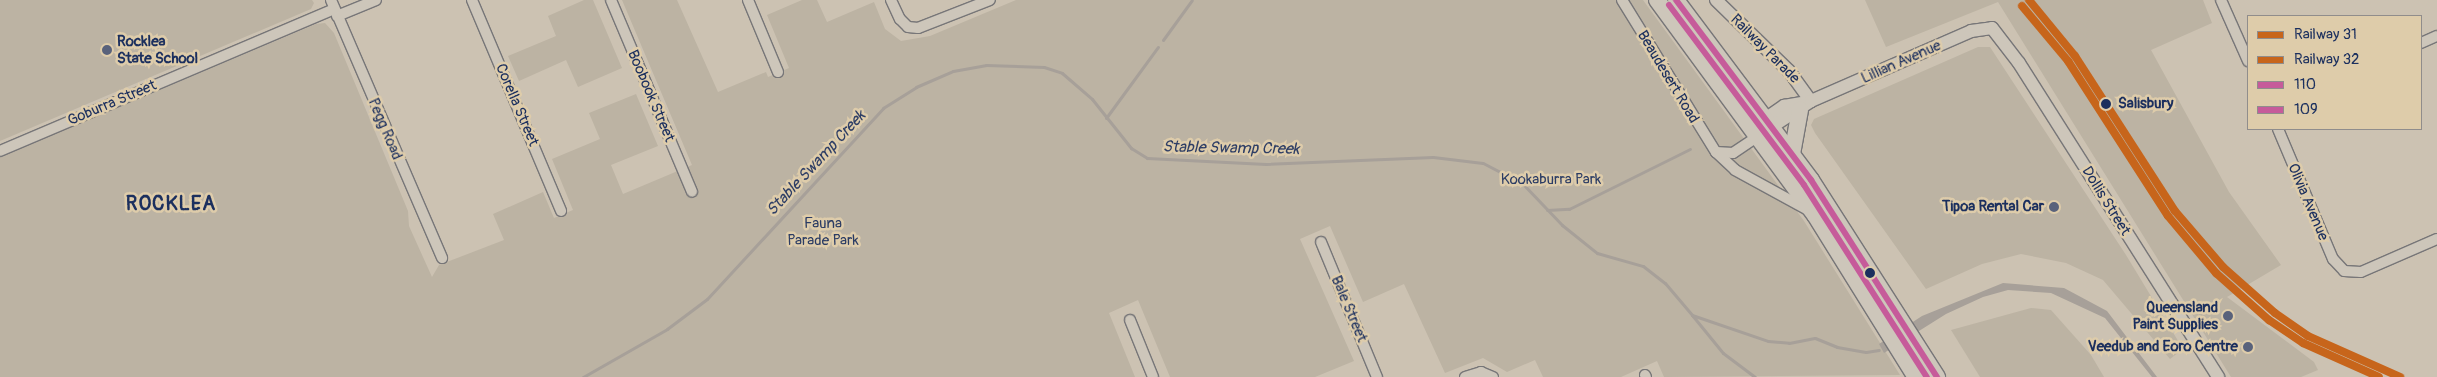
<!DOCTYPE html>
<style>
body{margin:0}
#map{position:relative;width:2437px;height:377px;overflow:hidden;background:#ccc2b2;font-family:Pangolin,sans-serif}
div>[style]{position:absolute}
.built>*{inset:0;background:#bcb3a3}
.water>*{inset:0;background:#a7a099}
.stream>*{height:3px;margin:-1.5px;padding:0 1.5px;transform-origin:1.5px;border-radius:1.5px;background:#a7a099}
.roads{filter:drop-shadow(1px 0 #777678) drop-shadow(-1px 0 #777678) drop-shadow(0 1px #777678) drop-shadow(0 -1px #777678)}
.minor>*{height:10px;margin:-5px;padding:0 5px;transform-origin:5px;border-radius:5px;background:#cdc6ba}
.tertiary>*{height:12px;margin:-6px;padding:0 6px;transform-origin:6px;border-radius:6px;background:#cdc6ba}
.trunk>*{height:16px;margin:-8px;padding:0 8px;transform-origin:8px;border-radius:8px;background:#cdc6ba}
.bus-1>*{height:6px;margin:-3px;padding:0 3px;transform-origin:3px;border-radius:3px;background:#c65b9a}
.bus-2>*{height:6px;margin:-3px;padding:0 3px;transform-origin:3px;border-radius:3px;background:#c65b9a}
.rail-1>*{height:8px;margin:-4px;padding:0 4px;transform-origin:4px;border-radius:4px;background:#c7651b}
.rail-2>*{height:8px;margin:-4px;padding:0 4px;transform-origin:4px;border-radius:4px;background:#c7651b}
.dots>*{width:14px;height:14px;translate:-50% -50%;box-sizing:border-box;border:2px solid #deccaa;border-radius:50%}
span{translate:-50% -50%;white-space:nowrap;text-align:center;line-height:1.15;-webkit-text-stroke:5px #deccaa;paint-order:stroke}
.poi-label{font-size:15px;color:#1b2f5e;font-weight:700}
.left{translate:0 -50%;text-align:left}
.right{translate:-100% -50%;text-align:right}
.street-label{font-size:15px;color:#1b2f5e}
.stop-label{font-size:15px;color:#1b2f5e;font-weight:700}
.park-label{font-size:15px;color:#2b3c64}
.water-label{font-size:16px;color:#2e3e65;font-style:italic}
.district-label{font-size:20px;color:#1b2f5e;font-weight:700;letter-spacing:1px}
.legend{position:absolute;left:2247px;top:15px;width:175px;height:115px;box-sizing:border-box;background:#deccaa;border:1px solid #908d8c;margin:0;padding:6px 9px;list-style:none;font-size:15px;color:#1b2f5e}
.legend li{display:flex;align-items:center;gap:10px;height:25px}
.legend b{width:25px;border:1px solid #908d8c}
</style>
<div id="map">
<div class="built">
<div style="clip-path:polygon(0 0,312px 0,314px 3px,311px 9px,0 141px)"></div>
<div style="clip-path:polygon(584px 0,593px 0,622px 68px,578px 87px,566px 60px,519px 81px,508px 56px,556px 36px,548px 16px)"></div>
<div style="clip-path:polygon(622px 0,677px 0,718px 92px,766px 72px,768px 77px,789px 68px,767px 15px,802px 0,817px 0,827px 22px,874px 2px,885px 29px,901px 41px,930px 36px,1016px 0,1643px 0,1804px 221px,1900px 375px,1664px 377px,1657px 361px,1621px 377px,1543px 377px,1535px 360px,1507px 372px,1483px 358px,1445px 373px,1404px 284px,1363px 302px,1330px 226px,1300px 239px,1354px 361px,1315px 377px,1170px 377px,1138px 300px,1109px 313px,1135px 377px,0 377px,0 157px,316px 24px,325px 23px,334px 33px,408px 211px,409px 226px,432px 277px,439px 265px,504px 240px,493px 214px,543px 192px,554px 218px,573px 210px,552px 159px,600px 139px,589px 113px,636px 94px,658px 146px,611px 165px,623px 194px,692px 165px)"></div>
<div style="clip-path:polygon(1865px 0,2203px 0,2212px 23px,2151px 50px,2229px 192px,2281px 265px,2227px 297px,2314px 362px,2318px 370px,2301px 377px,2231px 377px,1998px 2px,1886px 47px)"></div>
<div style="clip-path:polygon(1978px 47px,1990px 47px,2126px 255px,2183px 349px,2170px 359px,2103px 280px,2066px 263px,2021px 254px,1982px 264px,1926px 289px,1815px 133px,1811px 125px,1814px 119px)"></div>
<div style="clip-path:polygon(2031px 308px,2051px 310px,2091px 355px,2104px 377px,1980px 377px,1951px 330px)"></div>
</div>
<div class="water">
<div style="clip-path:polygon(2003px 283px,2064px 288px,2107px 311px,2157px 377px,2152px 377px,2105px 318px,2051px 293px,2008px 290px,1983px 297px,1946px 314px,1884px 353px,1879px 344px,1922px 316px)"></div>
</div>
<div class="stream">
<div style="left:1163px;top:40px;width:49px;rotate:-54.1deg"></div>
<div style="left:1106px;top:118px;width:88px;rotate:-53.8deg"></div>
<div style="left:1547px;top:210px;width:22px;rotate:-3deg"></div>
<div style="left:1569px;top:209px;width:135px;rotate:-26.4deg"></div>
<div style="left:1692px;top:315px;width:49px;rotate:50.8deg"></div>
<div style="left:1723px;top:353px;width:40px;rotate:37deg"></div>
<div style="left:583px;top:377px;width:97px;rotate:-29.7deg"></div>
<div style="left:667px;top:329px;width:50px;rotate:-36.9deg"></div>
<div style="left:707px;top:299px;width:260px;rotate:-47.3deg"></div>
<div style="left:883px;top:108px;width:39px;rotate:-32deg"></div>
<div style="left:916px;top:87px;width:40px;rotate:-23.4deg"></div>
<div style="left:953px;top:71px;width:34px;rotate:-10deg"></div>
<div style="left:986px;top:65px;width:58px;rotate:2deg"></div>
<div style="left:1044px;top:67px;width:19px;rotate:18deg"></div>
<div style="left:1062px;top:73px;width:40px;rotate:41deg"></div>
<div style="left:1092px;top:99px;width:63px;rotate:51.5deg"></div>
<div style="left:1131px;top:148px;width:19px;rotate:32deg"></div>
<div style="left:1147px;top:158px;width:119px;rotate:2.9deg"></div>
<div style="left:1266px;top:164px;width:167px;rotate:-2.4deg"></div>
<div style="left:1433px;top:157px;width:50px;rotate:6.8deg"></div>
<div style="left:1483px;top:163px;width:45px;rotate:27.7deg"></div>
<div style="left:1523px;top:184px;width:57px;rotate:46.4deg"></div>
<div style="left:1562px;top:225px;width:45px;rotate:38.7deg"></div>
<div style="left:1597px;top:253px;width:48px;rotate:15.8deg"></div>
<div style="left:1643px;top:266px;width:28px;rotate:38deg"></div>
<div style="left:1665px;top:283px;width:42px;rotate:49.8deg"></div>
<div style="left:1692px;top:315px;width:80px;rotate:18.9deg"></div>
<div style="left:1768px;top:341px;width:21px;rotate:5deg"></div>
<div style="left:1789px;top:343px;width:26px;rotate:-11deg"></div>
<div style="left:1815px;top:338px;width:24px;rotate:22deg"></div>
<div style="left:1837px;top:347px;width:29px;rotate:10deg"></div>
<div style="left:1866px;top:352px;width:13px;rotate:-9deg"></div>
</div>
<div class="roads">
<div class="minor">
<div style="left:331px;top:0;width:281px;rotate:66.7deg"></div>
<div style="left:472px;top:0;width:229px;rotate:67.1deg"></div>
<div style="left:611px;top:0;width:208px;rotate:67.1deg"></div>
<div style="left:748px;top:0;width:78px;rotate:67.4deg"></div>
<div style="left:891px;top:0;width:21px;rotate:65deg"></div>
<div style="left:900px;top:19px;width:11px;rotate:45deg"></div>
<div style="left:908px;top:27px;width:10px;rotate:6deg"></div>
<div style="left:918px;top:28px;width:77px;rotate:-21.3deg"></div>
<div style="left:1622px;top:0;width:179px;rotate:58.3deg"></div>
<div style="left:1716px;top:152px;width:26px;rotate:43deg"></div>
<div style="left:1735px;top:170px;width:83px;rotate:28.7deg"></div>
<div style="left:2221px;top:0;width:67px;rotate:66.1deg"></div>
<div style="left:337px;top:16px;width:42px;rotate:-22.3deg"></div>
<div style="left:2421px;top:43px;width:17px;rotate:-24deg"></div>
<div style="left:2278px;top:129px;width:141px;rotate:67.1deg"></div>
<div style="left:2333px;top:259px;width:16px;rotate:47deg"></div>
<div style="left:2344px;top:271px;width:17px;rotate:3deg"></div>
<div style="left:2361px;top:272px;width:83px;rotate:-23.5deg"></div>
<div style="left:0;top:151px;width:363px;rotate:-23deg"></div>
<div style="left:1716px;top:152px;width:17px;rotate:3deg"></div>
<div style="left:1733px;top:153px;width:29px;rotate:-34deg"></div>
<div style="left:1321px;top:242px;width:146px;rotate:67.5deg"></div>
<div style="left:1130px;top:320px;width:61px;rotate:68deg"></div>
<div style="left:1645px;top:375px;width:2px;rotate:63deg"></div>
<div style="left:1465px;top:377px;width:17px;rotate:-17deg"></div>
<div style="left:1481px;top:372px;width:13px;rotate:23deg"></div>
</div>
<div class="tertiary">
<div style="left:1716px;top:0;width:102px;rotate:44.2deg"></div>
<div style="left:1789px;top:71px;width:37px;rotate:54deg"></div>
<div style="left:1758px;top:124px;width:32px;rotate:-35deg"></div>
<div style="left:1784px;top:106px;width:27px;rotate:-10deg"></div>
<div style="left:1764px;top:132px;width:56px;rotate:-33.4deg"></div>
<div style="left:1811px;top:101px;width:175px;rotate:-23.6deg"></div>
<div style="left:1971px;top:31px;width:21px;rotate:-8deg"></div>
<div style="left:1992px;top:28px;width:44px;rotate:52.4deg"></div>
<div style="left:2019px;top:63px;width:372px;rotate:57.6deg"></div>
</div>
<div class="trunk">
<div style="left:1657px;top:0;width:267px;rotate:53.7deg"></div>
<div style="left:1815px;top:215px;width:191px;rotate:58.1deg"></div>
<div style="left:1676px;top:0;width:225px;rotate:53.1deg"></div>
<div style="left:1811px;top:180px;width:234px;rotate:57.4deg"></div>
<div style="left:1792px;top:154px;width:45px;rotate:-79.7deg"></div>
</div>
</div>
<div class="bus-1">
<div style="left:1676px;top:0;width:225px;rotate:53.1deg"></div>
<div style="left:1811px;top:180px;width:234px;rotate:57.4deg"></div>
</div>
<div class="bus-2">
<div style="left:1669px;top:5px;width:225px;rotate:53.1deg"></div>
<div style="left:1804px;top:185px;width:228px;rotate:57.4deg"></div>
</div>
<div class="rail-1">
<div style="left:2029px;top:0;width:72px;rotate:50.6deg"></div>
<div style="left:2075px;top:56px;width:184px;rotate:57.2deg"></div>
<div style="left:2175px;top:211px;width:74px;rotate:49.4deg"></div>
<div style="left:2223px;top:267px;width:69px;rotate:41.5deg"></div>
<div style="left:2275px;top:313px;width:40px;rotate:34.9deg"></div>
<div style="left:2308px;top:336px;width:101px;rotate:24deg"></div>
</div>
<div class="rail-2">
<div style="left:2022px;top:6px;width:72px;rotate:50.1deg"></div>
<div style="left:2068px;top:61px;width:184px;rotate:57.2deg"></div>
<div style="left:2168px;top:216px;width:75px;rotate:49.9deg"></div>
<div style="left:2216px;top:273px;width:71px;rotate:41.6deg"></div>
<div style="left:2269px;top:320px;width:41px;rotate:34.1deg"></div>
<div style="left:2303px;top:343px;width:83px;rotate:24.1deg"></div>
</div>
<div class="dots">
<div style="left:107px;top:50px;background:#59627b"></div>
<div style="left:2106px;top:104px;background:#1b2f5e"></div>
<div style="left:2054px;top:207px;background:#59627b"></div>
<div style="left:1870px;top:273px;background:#1b2f5e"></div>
<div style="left:2228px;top:316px;background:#59627b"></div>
<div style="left:2248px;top:347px;background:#59627b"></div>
</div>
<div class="poi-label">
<span class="left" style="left:117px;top:50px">Rocklea<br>State School</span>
<span class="right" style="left:2044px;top:207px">Tipoa Rental Car</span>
<span class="right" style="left:2218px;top:316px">Queensland<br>Paint Supplies</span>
<span class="right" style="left:2238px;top:347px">Veedub and Eoro Centre</span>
</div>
<div class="street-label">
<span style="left:1765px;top:49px;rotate:45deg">Railway Parade</span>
<span style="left:1901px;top:62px;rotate:-24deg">Lillian Avenue</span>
<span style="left:1668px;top:77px;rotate:59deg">Beaudesert Road</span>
<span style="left:651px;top:96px;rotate:67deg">Boobook Street</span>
<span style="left:112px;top:103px;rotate:-23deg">Goburra Street</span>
<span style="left:517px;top:105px;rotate:67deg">Corella Street</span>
<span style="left:385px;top:129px;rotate:67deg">Pegg Road</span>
<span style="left:2106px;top:201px;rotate:58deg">Dollis Street</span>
<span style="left:2308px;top:202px;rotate:67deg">Olivia Avenue</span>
<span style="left:1349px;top:309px;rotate:67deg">Bale Street</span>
</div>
<div class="stop-label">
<span class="left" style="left:2118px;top:104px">Salisbury</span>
</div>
<div class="park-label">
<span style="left:1551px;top:180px">Kookaburra Park</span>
<span style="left:823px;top:232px">Fauna<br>Parade Park</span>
</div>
<div class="water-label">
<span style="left:1231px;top:148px;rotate:1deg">Stable Swamp Creek</span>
<span style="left:816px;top:163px;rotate:-47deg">Stable Swamp Creek</span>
</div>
<div class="district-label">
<span style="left:171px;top:203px">ROCKLEA</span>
</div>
<ul class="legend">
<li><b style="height:6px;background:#c7651b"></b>Railway 31</li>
<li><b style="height:6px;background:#c7651b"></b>Railway 32</li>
<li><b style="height:6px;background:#c65b9a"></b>110</li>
<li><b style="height:6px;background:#c65b9a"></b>109</li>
</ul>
</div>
